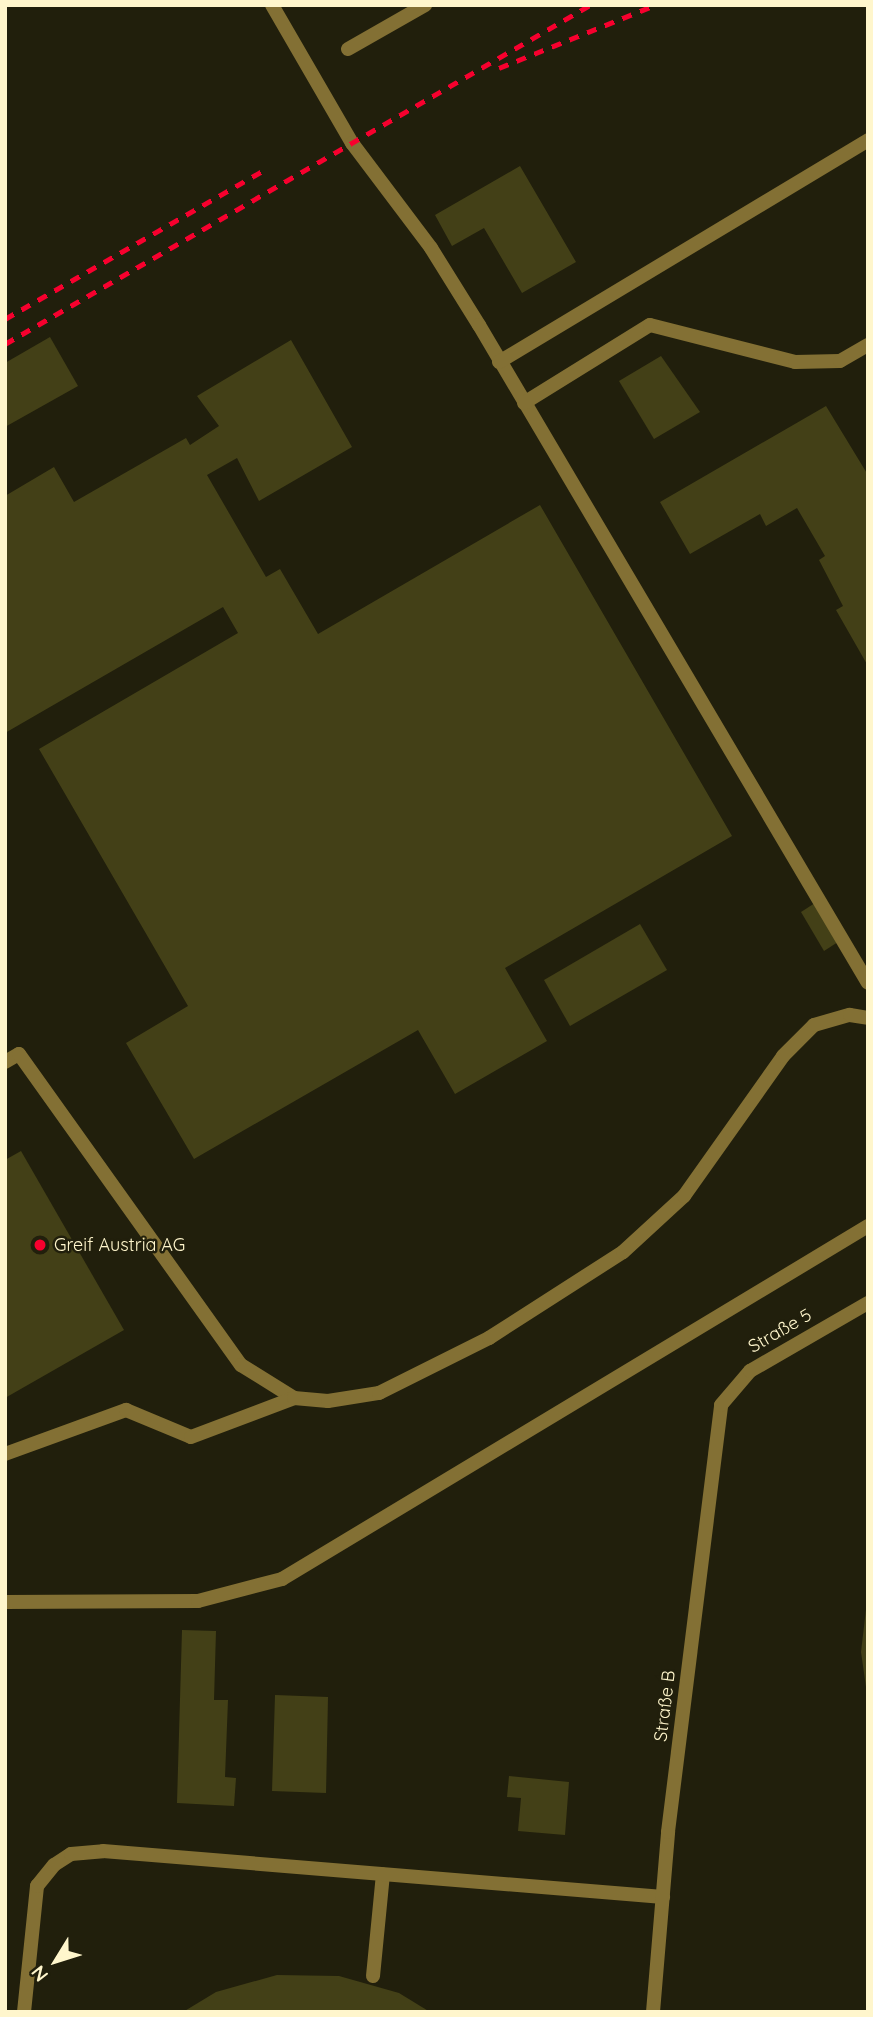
<!DOCTYPE html>
<meta charset="utf-8">
<style>
body{margin:0}
#map{position:relative;width:873px;height:2017px;overflow:hidden;background:#211f0c;font-family:Quicksand,sans-serif}
div>[style]{position:absolute}
.building>*{inset:0;background:#434017}
.service>*{height:14px;margin:-7px;padding:0 7px;transform-origin:7px;border-radius:7px;background:#837034}
.rail>*{height:5px;margin-top:-2.5px;transform-origin:0;background:repeating-linear-gradient(90deg,#f7002e 0 10px,transparent 0 19px)}
.dots>*{width:19px;height:19px;translate:-50% -50%;box-sizing:border-box;border:4px solid #211f0c;border-radius:50%}
span{translate:-50% -50%;white-space:nowrap;text-align:center;line-height:1.15;-webkit-text-stroke:5px #211f0c;paint-order:stroke}
.poi-label{font-size:18px;color:#fff6cc}
.left{translate:0 -50%;text-align:left}
.street-label{font-size:18px;color:#fff6cc}
.frame{position:absolute;inset:0;border:7px solid #fff6cc;pointer-events:none}
.north{position:absolute;left:21px;top:1926px;width:70px;height:70px;-webkit-text-stroke:5px #211f0c;paint-order:stroke;rotate:232deg;font-size:19px;font-weight:700;line-height:28px;text-align:center;color:#fff6cc}
.north::after{content:'';display:block;margin:auto;width:24px;height:32px;background:#fff6cc;clip-path:polygon(50% 0,100% 100%,50% 72%,0 100%)}
</style>
<div id="map">
<div class="building">
<div style="clip-path:polygon(520px 166px,576px 262px,522px 293px,484px 228px,452px 246px,435px 215px)"></div>
<div style="clip-path:polygon(50px 337px,78px 386px,5px 427px,5px 363px)"></div>
<div style="clip-path:polygon(291px 340px,352px 447px,259px 501px,237px 458px,207px 475px,266px 577px,280px 569px,318px 634px,540px 505px,732px 836px,505px 968px,547px 1041px,455px 1094px,418px 1030px,194px 1159px,126px 1043px,188px 1006px,39px 749px,238px 633px,223px 607px,5px 733px,5px 496px,54px 467px,74px 502px,186px 438px,190px 445px,219px 426px,197px 396px)"></div>
<div style="clip-path:polygon(661px 356px,700px 412px,654px 439px,619px 381px)"></div>
<div style="clip-path:polygon(826px 406px,868px 475px,868px 666px,836px 610px,843px 606px,819px 560px,825px 556px,797px 508px,766px 526px,760px 514px,690px 554px,660px 502px)"></div>
<div style="clip-path:polygon(815px 903px,838px 942px,824px 951px,801px 912px)"></div>
<div style="clip-path:polygon(640px 924px,667px 970px,570px 1026px,544px 980px)"></div>
<div style="clip-path:polygon(21px 1151px,124px 1330px,5px 1398px,5px 1160px)"></div>
<div style="clip-path:polygon(867px 1601px,868px 1687px,866px 1687px,861px 1652px)"></div>
<div style="clip-path:polygon(182px 1630px,216px 1631px,214px 1700px,228px 1700px,225px 1777px,236px 1778px,234px 1806px,177px 1803px)"></div>
<div style="clip-path:polygon(275px 1695px,328px 1697px,326px 1793px,272px 1791px)"></div>
<div style="clip-path:polygon(509px 1776px,569px 1782px,565px 1835px,518px 1831px,521px 1798px,507px 1797px)"></div>
<div style="clip-path:polygon(277px 1975px,339px 1976px,399px 1993px,430px 2012px,183px 2012px,216px 1992px)"></div>
</div>
<div class="service">
<div style="left:272px;top:5px;width:160px;rotate:59.9deg"></div>
<div style="left:352px;top:143px;width:131px;rotate:53deg"></div>
<div style="left:431px;top:248px;width:91px;rotate:58.1deg"></div>
<div style="left:479px;top:325px;width:764px;rotate:59.41deg"></div>
<div style="left:348px;top:49px;width:89px;rotate:-29.7deg"></div>
<div style="left:499px;top:362px;width:431px;rotate:-31deg"></div>
<div style="left:524px;top:403px;width:148px;rotate:-31.8deg"></div>
<div style="left:650px;top:325px;width:150px;rotate:14.3deg"></div>
<div style="left:795px;top:362px;width:45px;rotate:-1.3deg"></div>
<div style="left:840px;top:361px;width:32px;rotate:-30deg"></div>
<div style="left:5px;top:1062px;width:16px;rotate:-30deg"></div>
<div style="left:19px;top:1054px;width:382px;rotate:54.5deg"></div>
<div style="left:241px;top:1365px;width:62px;rotate:31.9deg"></div>
<div style="left:5px;top:1454px;width:129px;rotate:-20deg"></div>
<div style="left:126px;top:1410px;width:70px;rotate:22.6deg"></div>
<div style="left:191px;top:1437px;width:110px;rotate:-20.7deg"></div>
<div style="left:294px;top:1398px;width:34px;rotate:5deg"></div>
<div style="left:328px;top:1401px;width:52px;rotate:-8.9deg"></div>
<div style="left:379px;top:1393px;width:123px;rotate:-26.6deg"></div>
<div style="left:489px;top:1338px;width:159px;rotate:-32.7deg"></div>
<div style="left:623px;top:1252px;width:83px;rotate:-42.6deg"></div>
<div style="left:684px;top:1196px;width:171px;rotate:-54.7deg"></div>
<div style="left:783px;top:1056px;width:44px;rotate:-45deg"></div>
<div style="left:814px;top:1025px;width:37px;rotate:-16deg"></div>
<div style="left:850px;top:1015px;width:18px;rotate:9deg"></div>
<div style="left:5px;top:1602px;width:193px;rotate:-0.3deg"></div>
<div style="left:198px;top:1601px;width:87px;rotate:-14.7deg"></div>
<div style="left:282px;top:1579px;width:684px;rotate:-31.06deg"></div>
<div style="left:373px;top:1976px;width:102px;rotate:-84.4deg"></div>
<div style="left:24px;top:2012px;width:127px;rotate:-84.1deg"></div>
<div style="left:37px;top:1886px;width:27px;rotate:-51deg"></div>
<div style="left:54px;top:1865px;width:20px;rotate:-33deg"></div>
<div style="left:71px;top:1854px;width:32px;rotate:-5deg"></div>
<div style="left:103px;top:1851px;width:562px;rotate:4.7deg"></div>
<div style="left:653px;top:2012px;width:181px;rotate:-85.2deg"></div>
<div style="left:668px;top:1832px;width:430px;rotate:-82.9deg"></div>
<div style="left:721px;top:1405px;width:45px;rotate:-49.5deg"></div>
<div style="left:750px;top:1371px;width:136px;rotate:-30deg"></div>
</div>
<div class="rail">
<div style="left:499px;top:68px;width:168px;rotate:-22deg"></div>
<div style="left:5px;top:319px;width:303px;rotate:-29.9deg"></div>
<div style="left:5px;top:344px;width:676px;rotate:-30.09deg"></div>
</div>
<div class="dots">
<div style="left:40px;top:1245px;background:#f7002e"></div>
</div>
<div class="poi-label">
<span class="left" style="left:54px;top:1245px">Greif Austria AG</span>
</div>
<div class="street-label">
<span style="left:780px;top:1331px;rotate:-30deg">Straße 5</span>
<span style="left:665px;top:1706px;rotate:-83deg">Straße B</span>
</div>
<div class="frame"></div>
<div class="north">N</div>
</div>
